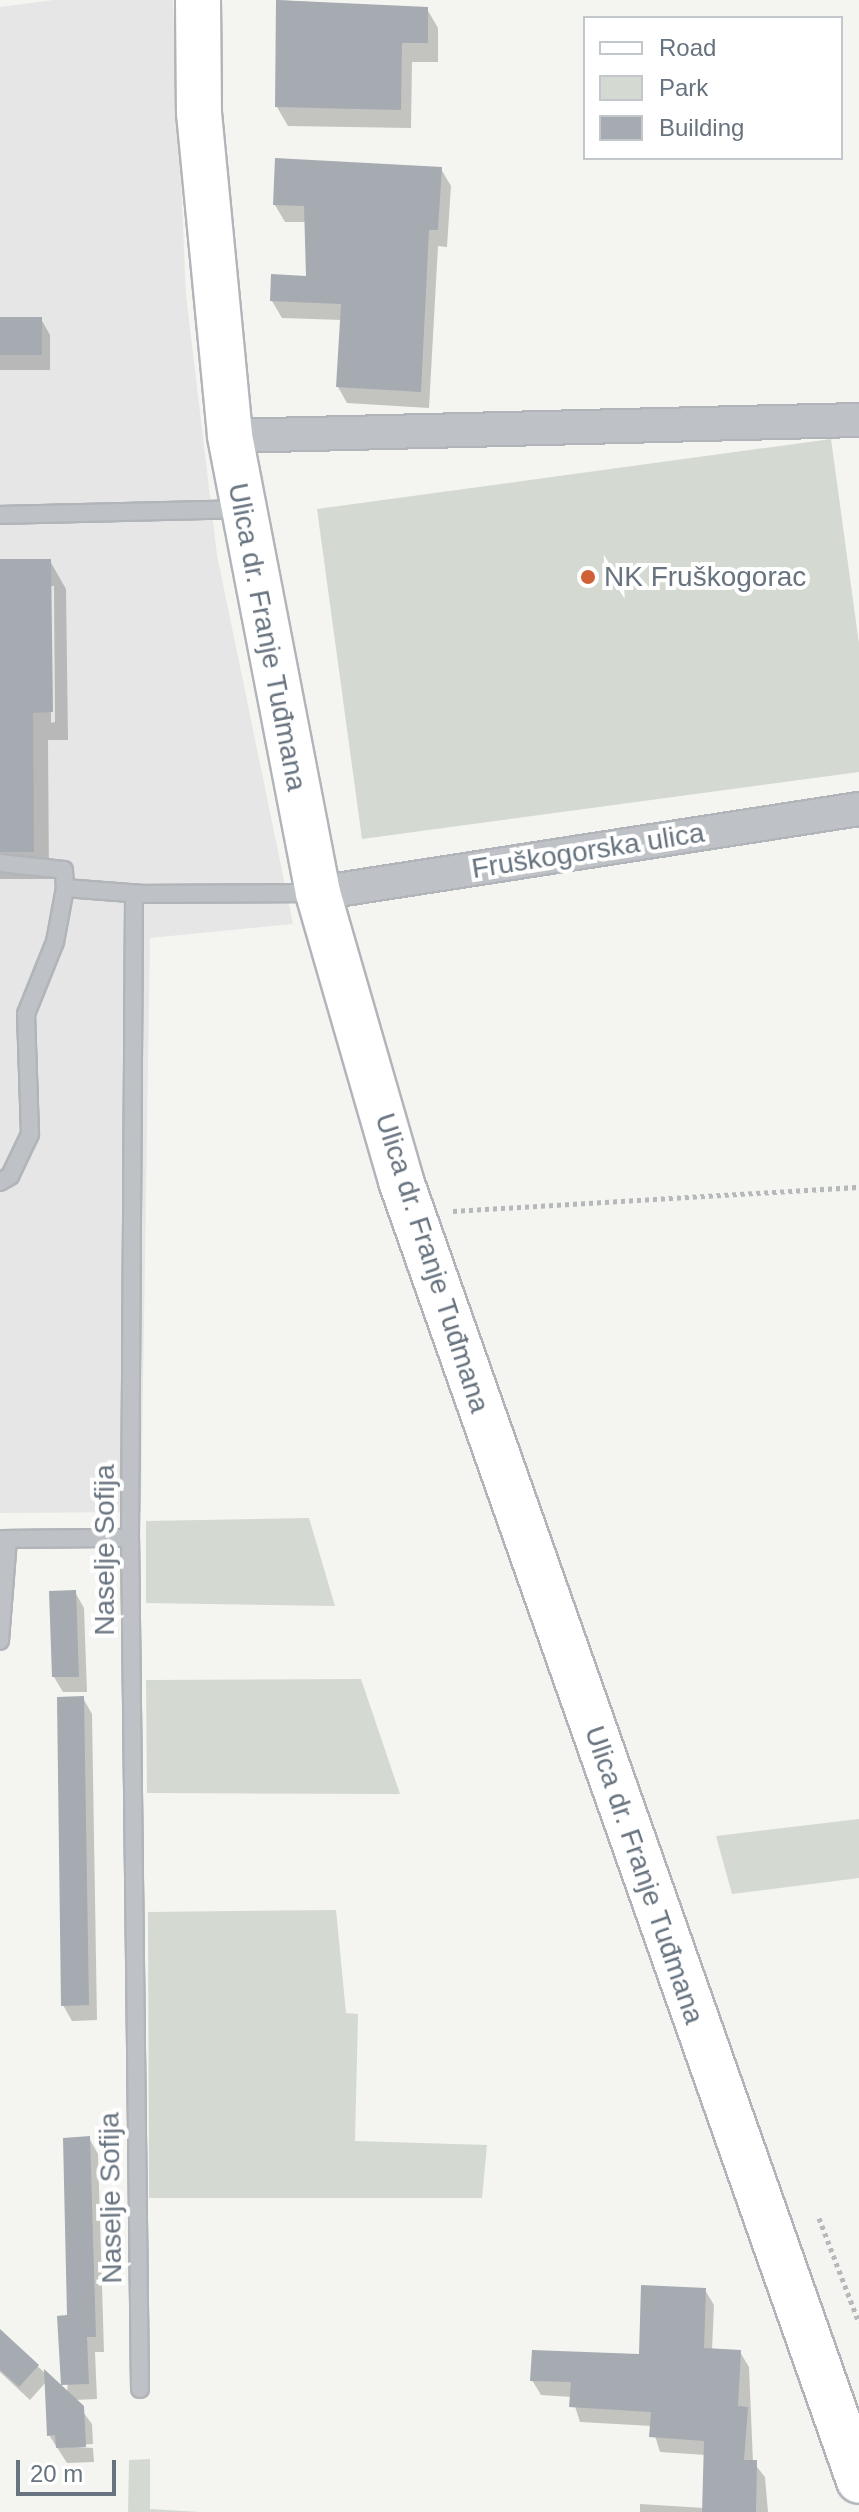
<!DOCTYPE html>
<meta charset="utf-8">
<style>
body{margin:0}
#map{position:relative;width:859px;height:2512px;overflow:hidden;background:#f4f5f1;font-family:Helvetica,sans-serif}
div>[style]{position:absolute}
.built>*{inset:0;background:#e5e6e5}
.green>*{inset:0;background:#d4d9d1}
.shadow>*{inset:0;background:#0003}
.building>*{inset:0;background:#a5abb1}
.path>*{height:5px;margin-top:-2.5px;transform-origin:0;background:repeating-linear-gradient(90deg,#b6b9bb 0 4px,transparent 0 8px)}
.roads{filter:drop-shadow(2px 0 #b1b5b9) drop-shadow(-2px 0 #b1b5b9) drop-shadow(0 2px #b1b5b9) drop-shadow(0 -2px #b1b5b9)}
.lane>*{height:16px;margin:-8px;padding:0 8px;transform-origin:8px;border-radius:8px;background:#bec1c5}
.street>*{height:32px;margin:-16px;padding:0 16px;transform-origin:16px;border-radius:16px;background:#bec1c5}
.secondary>*{height:44px;margin:-22px;padding:0 22px;transform-origin:22px;border-radius:22px;background:#fff}
.dots>*{width:22px;height:22px;translate:-50% -50%;box-sizing:border-box;border:4px solid #fff;border-radius:50%}
span{translate:-50% -50%;white-space:nowrap;text-align:center;line-height:1.15;-webkit-text-stroke:8px #fff;paint-order:stroke}
.poi-label{font-size:28px;color:#67737f}
.left{translate:0 -50%;text-align:left}
.street-label{font-size:28px;color:#67737f}
.legend{position:absolute;left:583px;top:16px;width:260px;height:144px;box-sizing:border-box;background:#fff;border:2px solid #c2c7cc;margin:0;padding:10px 14px;list-style:none;font-size:24px;color:#67737f}
.legend li{display:flex;align-items:center;gap:16px;height:40px}
.legend b{width:40px;border:2px solid #c2c7cc}
.scale{position:absolute;left:16px;top:2460px;width:100px;height:36px;box-sizing:border-box;border:4px solid #67737f;border-top:0;padding-left:10px;font-size:24px;line-height:28px;white-space:nowrap;color:#67737f;-webkit-text-stroke:6px #fff;paint-order:stroke}
</style>
<div id="map">
<div class="built">
<div style="clip-path:polygon(54px 0,173px 0,186px 295px,217px 555px,293px 924px,150px 938px,141px 1512px,0 1513px,0 7px)"></div>
</div>
<div class="green">
<div style="clip-path:polygon(831px 439px,859px 644px,859px 772px,362px 839px,317px 509px)"></div>
<div style="clip-path:polygon(309px 1518px,335px 1606px,146px 1603px,146px 1521px)"></div>
<div style="clip-path:polygon(361px 1679px,400px 1794px,147px 1793px,146px 1680px)"></div>
<div style="clip-path:polygon(859px 1819px,859px 1878px,732px 1894px,716px 1836px)"></div>
<div style="clip-path:polygon(336px 1910px,346px 2013px,358px 2014px,355px 2141px,487px 2145px,482px 2198px,149px 2198px,148px 1912px)"></div>
<div style="clip-path:polygon(150px 2459px,150px 2509px,200px 2512px,128px 2512px,129px 2460px)"></div>
</div>
<div class="shadow">
<div style="clip-path:polygon(277px 0,427px 9px,438px 28px,438px 62px,412px 62px,411px 128px,288px 126px,277px 107px)"></div>
<div style="clip-path:polygon(441px 169px,451px 186px,447px 247px,438px 246px,429px 408px,347px 403px,338px 387px,342px 320px,282px 318px,272px 301px,308px 278px,307px 222px,285px 222px,275px 205px)"></div>
<div style="clip-path:polygon(0 319px,41px 319px,50px 335px,50px 370px,0 370px)"></div>
<div style="clip-path:polygon(evenodd,0 560px,50px 561px,66px 589px,68px 740px,48px 740px,49px 879px,0 879px,0 560px,50px 586px,54px 586px,55px 722px,51px 723px,50px 586px)"></div>
<div style="clip-path:polygon(75px 1592px,84px 1608px,87px 1692px,63px 1692px,54px 1677px)"></div>
<div style="clip-path:polygon(83px 1698px,92px 1714px,97px 2020px,72px 2021px,63px 2005px)"></div>
<div style="clip-path:polygon(89px 2138px,98px 2154px,104px 2352px,95px 2352px,97px 2399px,74px 2400px,92px 2424px,93px 2444px,60px 2446px,93px 2448px,94px 2462px,67px 2463px,49px 2435px,46px 2382px,30px 2400px,0 2372px,0 2332px,67px 2393px)"></div>
<div style="clip-path:polygon(705px 2290px,714px 2305px,712px 2350px,740px 2352px,749px 2367px,753px 2462px,765px 2477px,768px 2512px,640px 2512px,640px 2504px,704px 2508px,706px 2455px,660px 2452px,652px 2426px,580px 2422px,572px 2397px,541px 2395px,532px 2380px,640px 2356px)"></div>
</div>
<div class="building">
<div style="clip-path:polygon(276px 0,428px 7px,428px 43px,402px 43px,401px 110px,275px 107px)"></div>
<div style="clip-path:polygon(275px 158px,442px 167px,438px 230px,429px 230px,421px 392px,336px 387px,341px 304px,270px 301px,271px 274px,306px 276px,304px 206px,273px 205px)"></div>
<div style="clip-path:polygon(0 317px,42px 317px,42px 355px,0 355px)"></div>
<div style="clip-path:polygon(0 559px,51px 559px,53px 712px,33px 713px,34px 852px,0 852px)"></div>
<div style="clip-path:polygon(76px 1590px,79px 1677px,52px 1677px,49px 1591px)"></div>
<div style="clip-path:polygon(84px 1696px,89px 2005px,61px 2006px,57px 1697px)"></div>
<div style="clip-path:polygon(90px 2136px,96px 2337px,87px 2337px,89px 2384px,61px 2385px,57px 2316px,67px 2315px,63px 2138px)"></div>
<div style="clip-path:polygon(641px 2285px,706px 2288px,704px 2348px,741px 2350px,738px 2406px,748px 2407px,744px 2460px,757px 2460px,756px 2512px,702px 2512px,704px 2441px,649px 2437px,651px 2412px,569px 2407px,571px 2382px,530px 2381px,532px 2350px,639px 2354px)"></div>
<div style="clip-path:polygon(0 2329px,39px 2365px,19px 2387px,0 2370px)"></div>
<div style="clip-path:polygon(44px 2369px,84px 2406px,86px 2447px,56px 2448px,55px 2435px,47px 2436px)"></div>
</div>
<div class="path">
<div style="left:453px;top:1211px;width:407px;rotate:-3.4deg"></div>
<div style="left:819px;top:2218px;width:112px;rotate:69.1deg"></div>
</div>
<div class="roads">
<div class="lane">
<div style="left:0;top:515px;width:240px;rotate:-1.4deg"></div>
<div style="left:0;top:863px;width:64px;rotate:6.2deg"></div>
<div style="left:64px;top:870px;width:18px;rotate:87deg"></div>
<div style="left:65px;top:888px;width:78px;rotate:4.4deg"></div>
<div style="left:0;top:1182px;width:12px;rotate:-31deg"></div>
<div style="left:10px;top:1176px;width:47px;rotate:-64.5deg"></div>
<div style="left:30px;top:1134px;width:120px;rotate:-91.9deg"></div>
<div style="left:26px;top:1014px;width:78px;rotate:-68.1deg"></div>
<div style="left:55px;top:942px;width:55px;rotate:-79.5deg"></div>
<div style="left:0;top:1539px;width:8px"></div>
<div style="left:8px;top:1539px;width:102px;rotate:94.5deg"></div>
<div style="left:8px;top:1539px;width:122px;rotate:-0.5deg"></div>
<div style="left:140px;top:2389px;width:851px;rotate:-90.67deg"></div>
<div style="left:130px;top:1538px;width:644px;rotate:-89.64deg"></div>
<div style="left:134px;top:894px;width:183px;rotate:-0.3deg"></div>
</div>
<div class="street">
<div style="left:230px;top:436px;width:629px;rotate:-1.46deg"></div>
<div style="left:318px;top:893px;width:547px;rotate:-8.83deg"></div>
</div>
<div class="secondary">
<div style="left:198px;top:0;width:113px;rotate:89.5deg"></div>
<div style="left:199px;top:113px;width:324px;rotate:84.5deg"></div>
<div style="left:230px;top:436px;width:465px;rotate:79.1deg"></div>
<div style="left:318px;top:893px;width:300px;rotate:73.9deg"></div>
<div style="left:401px;top:1181px;width:1378px;rotate:70.59deg"></div>
</div>
</div>
<div class="dots">
<div style="left:588px;top:577px;background:#d06036"></div>
</div>
<div class="poi-label">
<span class="left" style="left:604px;top:577px">NK Fruškogorac</span>
</div>
<div class="street-label">
<span style="left:267px;top:637px;rotate:79deg">Ulica dr. Franje Tuđmana</span>
<span style="left:588px;top:851px;rotate:-9deg">Fruškogorska ulica</span>
<span style="left:432px;top:1263px;rotate:72deg">Ulica dr. Franje Tuđmana</span>
<span style="left:105px;top:1550px;rotate:-90deg">Naselje Sofija</span>
<span style="left:644px;top:1875px;rotate:71deg">Ulica dr. Franje Tuđmana</span>
<span style="left:111px;top:2198px;rotate:-91deg">Naselje Sofija</span>
</div>
<ul class="legend">
<li><b style="height:10px;background:#fff"></b>Road</li>
<li><b style="height:22px;background:#d4d9d1"></b>Park</li>
<li><b style="height:22px;background:#a5abb1"></b>Building</li>
</ul>
<div class="scale">20 m</div>
</div>
